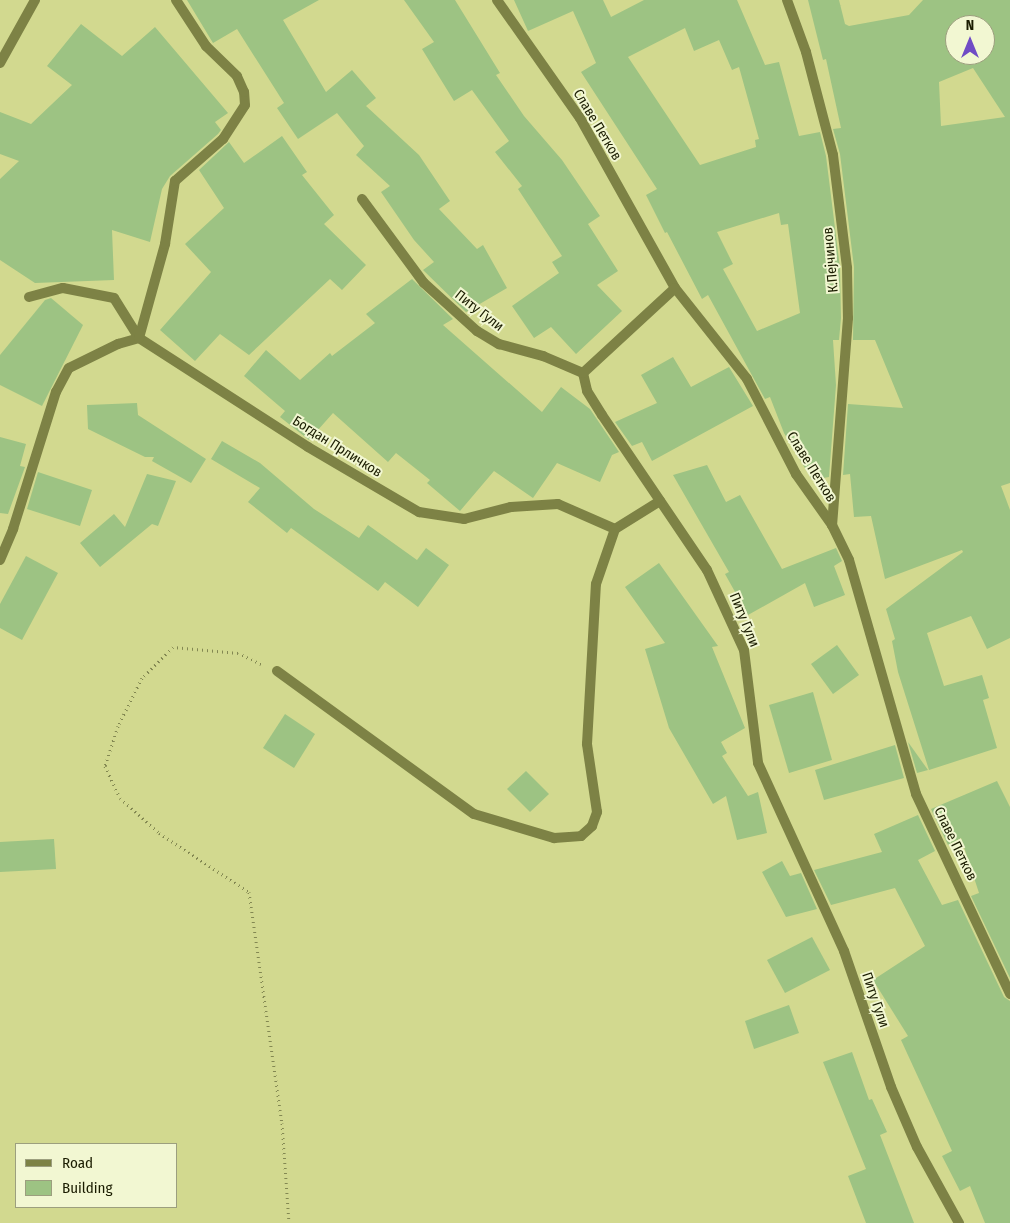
<!DOCTYPE html>
<meta charset="utf-8">
<style>
body{margin:0}
#map{position:relative;width:1010px;height:1223px;overflow:hidden;background:#d2d98f;font-family:"Fira Sans Condensed",sans-serif}
div>[style]{position:absolute}
.building>*{inset:0;background:#9dc383}
.path>*{height:3px;margin-top:-1.5px;transform-origin:0;background:repeating-linear-gradient(90deg,#838852 0 1px,transparent 0 5px)}
.minor>*{height:10px;margin:-5px;padding:0 5px;transform-origin:5px;border-radius:5px;background:#7d8245}
span{translate:-50% -50%;white-space:nowrap;text-align:center;line-height:1.15;-webkit-text-stroke:4px #f2f7d2;paint-order:stroke}
.street-label{font-size:14px;color:#1a1c00}
.legend{position:absolute;left:15px;top:1143px;width:162px;height:65px;box-sizing:border-box;background:#f2f7d2;border:1px solid #9c9f7e;margin:0;padding:6px 9px;list-style:none;font-size:15px;color:#1a1c00}
.legend li{display:flex;align-items:center;gap:10px;height:25px}
.legend b{width:25px;border:1px solid #9c9f7e}
.north{position:absolute;left:945px;top:15px;width:50px;height:50px;box-sizing:border-box;background:#f2f7d2;border:1px solid #9c9f7e;border-radius:50%;rotate:0deg;font-size:14px;font-weight:700;line-height:20px;text-align:center;color:#1a1c00}
.north::after{content:'';display:block;margin:auto;width:18px;height:22px;background:#704cc5;clip-path:polygon(50% 0,100% 100%,50% 72%,0 100%)}
</style>
<div id="map">
<div class="building">
<div style="clip-path:polygon(187px 0,319px 0,283px 20px,326px 92px,352px 70px,376px 98px,366px 106px,419px 155px,450px 201px,439px 209px,477px 249px,483px 245px,507px 288px,466px 312px,423px 270px,434px 262px,414px 240px,381px 192px,390px 186px,356px 155px,364px 146px,337px 113px,298px 139px,277px 108px,284px 103px,237px 29px,213px 43px)"></div>
<div style="clip-path:polygon(404px 0,455px 0,500px 73px,496px 75px,524px 116px,562px 160px,600px 216px,588px 224px,618px 271px,597px 285px,622px 311px,576px 354px,551px 327px,534px 338px,512px 306px,559px 273px,552px 262px,562px 256px,518px 189px,522px 186px,495px 152px,509px 141px,472px 90px,454px 101px,422px 49px,434px 42px)"></div>
<div style="clip-path:polygon(evenodd,514px 0,603px 0,611px 17px,644px 0,737px 0,765px 65px,779px 62px,799px 136px,820px 132px,826px 156px,840px 268px,841px 318px,839px 340px,833px 340px,836px 385px,829px 477px,812px 480px,784px 433px,770px 397px,765px 399px,708px 295px,702px 299px,667px 232px,665px 233px,646px 195px,657px 189px,581px 72px,596px 63px,573px 11px,528px 31px,514px 0,685px 28px,694px 51px,719px 40px,732px 70px,739px 67px,759px 139px,755px 140px,756px 147px,700px 165px,628px 57px,685px 28px,514px 0,779px 213px,781px 225px,788px 224px,800px 313px,757px 331px,723px 269px,733px 264px,717px 232px,779px 213px)"></div>
<div style="clip-path:polygon(evenodd,808px 0,839px 0,845px 24px,849px 26px,909px 15px,923px 0,1010px 0,1010px 483px,1001px 486px,1010px 510px,1010px 638px,987px 649px,971px 616px,927px 633px,944px 686px,982px 675px,989px 698px,983px 700px,997px 748px,929px 770px,898px 672px,892px 641px,895px 639px,886px 609px,963px 552px,962px 550px,885px 579px,871px 516px,854px 517px,850px 474px,843px 475px,848px 404px,903px 408px,875px 340px,853px 340px,854px 267px,840px 154px,833px 129px,841px 128px,826px 59px,823px 60px,808px 0,955px 25px,985px 25px,985px 55px,955px 55px,955px 25px,808px 0,973px 68px,1005px 117px,941px 126px,939px 82px,973px 68px)"></div>
<div style="clip-path:polygon(81px 24px,122px 56px,155px 27px,228px 113px,215px 122px,221px 130px,218px 134px,170px 176px,162px 189px,150px 242px,112px 230px,114px 280px,35px 283px,0 260px,0 179px,19px 161px,0 154px,0 112px,31px 124px,72px 85px,47px 66px)"></div>
<div style="clip-path:polygon(282px 136px,307px 172px,302px 175px,334px 215px,324px 224px,366px 265px,342px 290px,330px 279px,249px 355px,220px 334px,195px 361px,160px 330px,211px 272px,185px 244px,224px 208px,199px 170px,229px 142px,244px 163px)"></div>
<div style="clip-path:polygon(412px 279px,453px 319px,443px 325px,542px 412px,561px 387px,590px 409px,619px 452px,612px 455px,600px 482px,557px 463px,533px 498px,494px 471px,460px 511px,427px 483px,430px 480px,396px 453px,388px 462px,333px 413px,309px 440px,280px 417px,285px 411px,244px 376px,266px 350px,300px 380px,330px 353px,332px 356px,375px 323px,366px 314px)"></div>
<div style="clip-path:polygon(51px 298px,83px 325px,42px 406px,0 385px,0 355px,45px 300px)"></div>
<div style="clip-path:polygon(673px 357px,691px 387px,729px 367px,753px 406px,652px 461px,642px 442px,632px 446px,615px 422px,657px 403px,641px 375px)"></div>
<div style="clip-path:polygon(137px 403px,138px 415px,206px 459px,191px 483px,152px 461px,154px 457px,145px 457px,88px 429px,87px 405px)"></div>
<div style="clip-path:polygon(0 437px,26px 444px,20px 466px,25px 467px,8px 514px,0 513px)"></div>
<div style="clip-path:polygon(222px 441px,260px 463px,314px 509px,359px 538px,368px 525px,417px 560px,426px 548px,449px 565px,418px 607px,385px 582px,378px 591px,291px 528px,287px 533px,248px 502px,260px 488px,211px 459px)"></div>
<div style="clip-path:polygon(707px 465px,726px 502px,740px 495px,782px 569px,836px 548px,842px 561px,834px 566px,845px 595px,814px 607px,805px 583px,748px 615px,725px 574px,729px 572px,673px 475px)"></div>
<div style="clip-path:polygon(38px 472px,92px 490px,80px 526px,27px 509px)"></div>
<div style="clip-path:polygon(147px 474px,176px 481px,158px 526px,152px 524px,100px 567px,80px 543px,114px 514px,125px 527px)"></div>
<div style="clip-path:polygon(26px 556px,58px 573px,22px 640px,0 628px,0 604px)"></div>
<div style="clip-path:polygon(659px 563px,718px 646px,712px 647px,745px 728px,721px 742px,727px 753px,722px 756px,748px 796px,758px 792px,767px 833px,737px 840px,726px 796px,713px 804px,669px 728px,645px 649px,665px 643px,625px 587px)"></div>
<div style="clip-path:polygon(837px 645px,859px 675px,833px 694px,811px 664px)"></div>
<div style="clip-path:polygon(813px 692px,832px 760px,789px 773px,769px 705px)"></div>
<div style="clip-path:polygon(285px 714px,315px 734px,294px 768px,263px 748px)"></div>
<div style="clip-path:polygon(908px 742px,928px 770px,917px 773px)"></div>
<div style="clip-path:polygon(895px 745px,904px 778px,824px 800px,815px 770px)"></div>
<div style="clip-path:polygon(526px 771px,549px 794px,530px 812px,507px 789px)"></div>
<div style="clip-path:polygon(997px 781px,1010px 807px,1010px 978px,971px 896px,979px 893px,961px 838px,948px 845px,931px 809px)"></div>
<div style="clip-path:polygon(918px 815px,935px 851px,918px 860px,942px 905px,958px 900px,1004px 997px,1010px 1001px,1010px 1223px,985px 1223px,970px 1186px,960px 1191px,942px 1156px,952px 1151px,901px 1040px,908px 1036px,873px 980px,925px 946px,895px 888px,831px 905px,814px 870px,882px 852px,874px 834px)"></div>
<div style="clip-path:polygon(54px 839px,56px 869px,0 872px,0 842px)"></div>
<div style="clip-path:polygon(782px 861px,790px 876px,801px 873px,817px 909px,786px 917px,762px 872px)"></div>
<div style="clip-path:polygon(812px 937px,830px 970px,785px 993px,767px 960px)"></div>
<div style="clip-path:polygon(789px 1005px,799px 1033px,754px 1049px,745px 1021px)"></div>
<div style="clip-path:polygon(852px 1052px,869px 1100px,872px 1099px,887px 1132px,880px 1135px,914px 1223px,866px 1223px,848px 1176px,866px 1169px,823px 1062px)"></div>
</div>
<div class="path">
<div style="left:261px;top:664px;width:25px;rotate:-154deg"></div>
<div style="left:238px;top:653px;width:65px;rotate:-174.7deg"></div>
<div style="left:173px;top:647px;width:44px;rotate:135deg"></div>
<div style="left:142px;top:678px;width:54px;rotate:116.6deg"></div>
<div style="left:118px;top:726px;width:42px;rotate:108deg"></div>
<div style="left:105px;top:766px;width:35px;rotate:65deg"></div>
<div style="left:120px;top:798px;width:52px;rotate:41.9deg"></div>
<div style="left:159px;top:833px;width:108px;rotate:33.2deg"></div>
<div style="left:249px;top:892px;width:233px;rotate:81.9deg"></div>
<div style="left:282px;top:1123px;width:100px;rotate:86deg"></div>
</div>
<div class="minor">
<div style="left:497px;top:0;width:144px;rotate:54.9deg"></div>
<div style="left:580px;top:118px;width:195px;rotate:60.8deg"></div>
<div style="left:675px;top:288px;width:116px;rotate:51.6deg"></div>
<div style="left:747px;top:379px;width:107px;rotate:62.7deg"></div>
<div style="left:796px;top:474px;width:62px;rotate:54.8deg"></div>
<div style="left:832px;top:525px;width:39px;rotate:64deg"></div>
<div style="left:849px;top:560px;width:243px;rotate:74deg"></div>
<div style="left:916px;top:794px;width:221px;rotate:64.8deg"></div>
<div style="left:787px;top:0;width:55px;rotate:69.9deg"></div>
<div style="left:806px;top:52px;width:106px;rotate:75.3deg"></div>
<div style="left:833px;top:155px;width:114px;rotate:82.9deg"></div>
<div style="left:847px;top:268px;width:50px;rotate:88.9deg"></div>
<div style="left:848px;top:318px;width:208px;rotate:94.4deg"></div>
<div style="left:0;top:63px;width:72px;rotate:-60.9deg"></div>
<div style="left:362px;top:199px;width:104px;rotate:53.6deg"></div>
<div style="left:424px;top:283px;width:72px;rotate:42.2deg"></div>
<div style="left:477px;top:331px;width:26px;rotate:31deg"></div>
<div style="left:499px;top:344px;width:46px;rotate:15.3deg"></div>
<div style="left:543px;top:356px;width:43px;rotate:23deg"></div>
<div style="left:583px;top:373px;width:18px;rotate:77deg"></div>
<div style="left:587px;top:391px;width:28px;rotate:58deg"></div>
<div style="left:602px;top:415px;width:187px;rotate:55.9deg"></div>
<div style="left:707px;top:570px;width:88px;rotate:65.2deg"></div>
<div style="left:744px;top:650px;width:114px;rotate:82.9deg"></div>
<div style="left:758px;top:763px;width:207px;rotate:65.4deg"></div>
<div style="left:844px;top:951px;width:144px;rotate:70.9deg"></div>
<div style="left:891px;top:1087px;width:65px;rotate:66.6deg"></div>
<div style="left:917px;top:1147px;width:87px;rotate:61.1deg"></div>
<div style="left:29px;top:297px;width:35px;rotate:-15deg"></div>
<div style="left:63px;top:288px;width:52px;rotate:11.1deg"></div>
<div style="left:114px;top:298px;width:47px;rotate:58deg"></div>
<div style="left:139px;top:338px;width:201px;rotate:32.8deg"></div>
<div style="left:308px;top:447px;width:129px;rotate:30.4deg"></div>
<div style="left:419px;top:512px;width:46px;rotate:8.8deg"></div>
<div style="left:464px;top:519px;width:49px;rotate:-14.3deg"></div>
<div style="left:511px;top:507px;width:47px;rotate:-3.7deg"></div>
<div style="left:558px;top:504px;width:62px;rotate:23.7deg"></div>
<div style="left:615px;top:529px;width:53px;rotate:-31.9deg"></div>
<div style="left:583px;top:373px;width:125px;rotate:-42.7deg"></div>
<div style="left:0;top:560px;width:34px;rotate:-67deg"></div>
<div style="left:13px;top:529px;width:144px;rotate:-72.6deg"></div>
<div style="left:56px;top:392px;width:27px;rotate:-62deg"></div>
<div style="left:69px;top:368px;width:55px;rotate:-26.1deg"></div>
<div style="left:118px;top:344px;width:22px;rotate:-16deg"></div>
<div style="left:139px;top:338px;width:98px;rotate:-74.5deg"></div>
<div style="left:165px;top:244px;width:64px;rotate:-81deg"></div>
<div style="left:175px;top:181px;width:64px;rotate:-41.2deg"></div>
<div style="left:223px;top:139px;width:40px;rotate:-57.1deg"></div>
<div style="left:245px;top:105px;width:13px;rotate:-94deg"></div>
<div style="left:244px;top:92px;width:17px;rotate:-114deg"></div>
<div style="left:237px;top:76px;width:43px;rotate:-135.9deg"></div>
<div style="left:206px;top:46px;width:55px;rotate:-123.1deg"></div>
<div style="left:277px;top:671px;width:243px;rotate:36deg"></div>
<div style="left:474px;top:814px;width:84px;rotate:16.7deg"></div>
<div style="left:554px;top:838px;width:27px;rotate:-4deg"></div>
<div style="left:581px;top:836px;width:15px;rotate:-42deg"></div>
<div style="left:592px;top:826px;width:15px;rotate:-70deg"></div>
<div style="left:597px;top:812px;width:69px;rotate:-98.4deg"></div>
<div style="left:587px;top:744px;width:160px;rotate:-86.8deg"></div>
<div style="left:596px;top:584px;width:58px;rotate:-70.9deg"></div>
</div>
<div class="street-label">
<span style="left:597px;top:125px;rotate:59deg">Славе Петков</span>
<span style="left:831px;top:260px;rotate:-95deg">К.Пејчинов</span>
<span style="left:479px;top:311px;rotate:38deg">Питу Гули</span>
<span style="left:337px;top:447px;rotate:32deg">Богдан Прличков</span>
<span style="left:811px;top:467px;rotate:58deg">Славе Петков</span>
<span style="left:744px;top:620px;rotate:68deg">Питу Гули</span>
<span style="left:955px;top:844px;rotate:64deg">Славе Петков</span>
<span style="left:875px;top:1000px;rotate:71deg">Питу Гули</span>
</div>
<ul class="legend">
<li><b style="height:6px;background:#7d8245"></b>Road</li>
<li><b style="height:14px;background:#9dc383"></b>Building</li>
</ul>
<div class="north">N</div>
</div>
